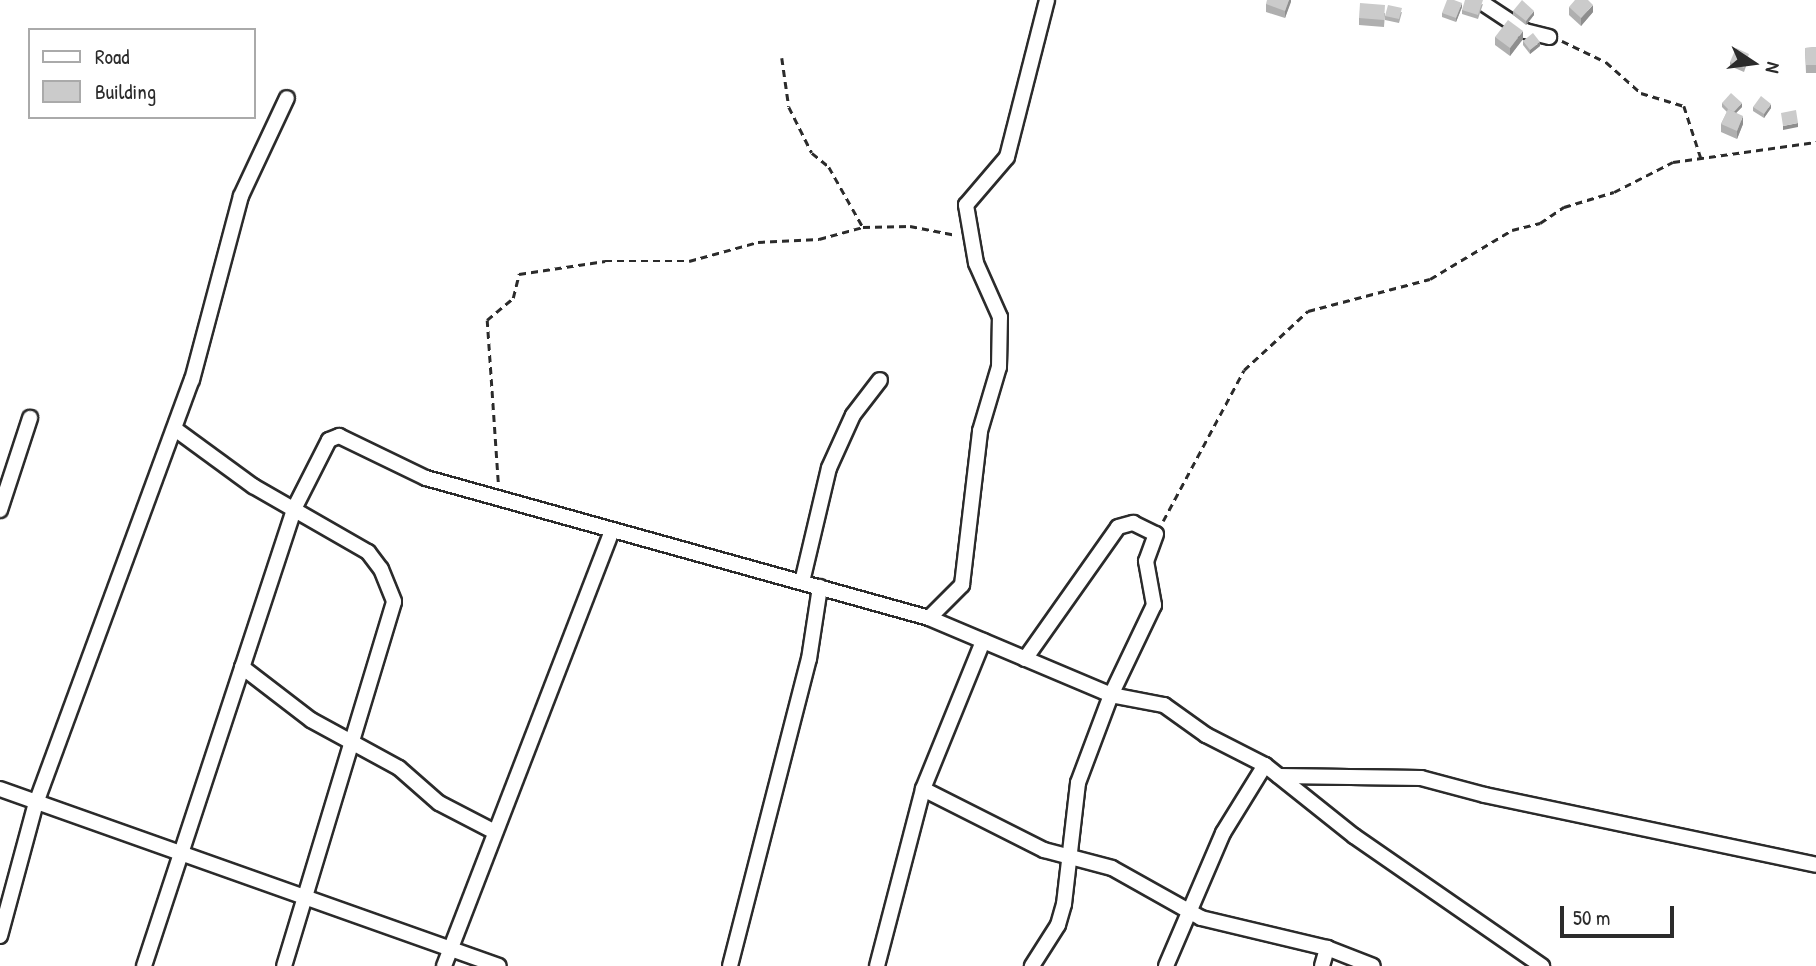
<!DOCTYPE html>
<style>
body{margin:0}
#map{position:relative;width:1816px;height:966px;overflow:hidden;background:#fff;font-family:"Patrick Hand",sans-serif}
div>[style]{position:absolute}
.path>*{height:2.5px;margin-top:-1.25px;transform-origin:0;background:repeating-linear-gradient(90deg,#2b2b2b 0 7px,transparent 0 12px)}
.roads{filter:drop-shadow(2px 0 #2b2b2b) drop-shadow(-2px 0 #2b2b2b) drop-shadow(0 2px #2b2b2b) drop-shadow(0 -2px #2b2b2b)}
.minor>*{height:14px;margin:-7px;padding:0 7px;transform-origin:7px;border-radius:7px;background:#fff}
.wall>*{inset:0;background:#afafaf}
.shaded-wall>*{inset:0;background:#8e8e8e}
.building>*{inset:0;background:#cbcbcb}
span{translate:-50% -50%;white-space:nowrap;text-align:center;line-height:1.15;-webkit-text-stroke:6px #fff;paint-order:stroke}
.legend{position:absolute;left:28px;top:28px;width:228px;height:91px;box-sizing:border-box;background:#fff;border:2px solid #aaa;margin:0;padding:9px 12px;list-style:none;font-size:21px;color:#2b2b2b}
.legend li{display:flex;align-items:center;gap:14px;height:35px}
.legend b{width:35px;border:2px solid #aaa}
.north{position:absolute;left:1718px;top:28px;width:70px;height:70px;-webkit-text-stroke:5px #fff;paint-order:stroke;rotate:103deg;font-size:19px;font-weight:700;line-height:28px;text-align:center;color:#2b2b2b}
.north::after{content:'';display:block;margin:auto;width:24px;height:32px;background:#2b2b2b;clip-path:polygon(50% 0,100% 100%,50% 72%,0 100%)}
.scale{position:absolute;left:1560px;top:906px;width:114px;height:32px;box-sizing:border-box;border:4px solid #2b2b2b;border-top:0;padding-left:9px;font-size:21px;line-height:24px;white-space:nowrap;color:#2b2b2b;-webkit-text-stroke:5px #fff;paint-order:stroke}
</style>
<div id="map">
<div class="path">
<div style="left:1562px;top:41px;width:49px;rotate:25.5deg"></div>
<div style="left:1606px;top:62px;width:47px;rotate:41.5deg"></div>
<div style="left:1641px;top:93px;width:45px;rotate:16.8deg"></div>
<div style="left:1684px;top:106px;width:55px;rotate:71.9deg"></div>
<div style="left:782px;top:58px;width:49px;rotate:81.9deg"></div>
<div style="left:789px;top:107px;width:51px;rotate:63.4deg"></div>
<div style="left:812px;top:153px;width:22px;rotate:39deg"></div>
<div style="left:829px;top:167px;width:69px;rotate:60.5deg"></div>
<div style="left:498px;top:482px;width:162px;rotate:-93.9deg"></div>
<div style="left:487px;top:320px;width:34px;rotate:-40deg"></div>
<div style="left:513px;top:298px;width:25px;rotate:-76deg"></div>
<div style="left:519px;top:274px;width:87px;rotate:-8.6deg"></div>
<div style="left:605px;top:261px;width:84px"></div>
<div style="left:689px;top:261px;width:72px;rotate:-15.4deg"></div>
<div style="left:758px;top:242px;width:61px;rotate:-2.8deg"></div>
<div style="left:819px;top:239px;width:46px;rotate:-15.3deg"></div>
<div style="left:863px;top:227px;width:47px;rotate:-1.2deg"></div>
<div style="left:910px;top:226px;width:47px;rotate:11.1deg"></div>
<div style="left:1163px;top:521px;width:171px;rotate:-61.8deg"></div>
<div style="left:1244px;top:370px;width:87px;rotate:-42.7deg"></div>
<div style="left:1308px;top:311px;width:126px;rotate:-14.7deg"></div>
<div style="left:1430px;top:279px;width:96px;rotate:-30.9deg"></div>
<div style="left:1512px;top:230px;width:29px;rotate:-14deg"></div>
<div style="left:1540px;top:223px;width:29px;rotate:-34deg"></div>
<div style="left:1564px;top:207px;width:52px;rotate:-16.7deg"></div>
<div style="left:1614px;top:192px;width:66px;rotate:-27deg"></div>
<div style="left:1673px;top:162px;width:144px;rotate:-8deg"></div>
</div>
<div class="roads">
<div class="minor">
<div style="left:1478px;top:0;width:56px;rotate:33.4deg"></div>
<div style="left:1525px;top:31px;width:25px;rotate:14deg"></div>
<div style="left:175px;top:429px;width:97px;rotate:36.2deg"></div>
<div style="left:253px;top:486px;width:133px;rotate:29.9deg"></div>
<div style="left:368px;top:552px;width:21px;rotate:53deg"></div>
<div style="left:381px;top:569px;width:35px;rotate:68deg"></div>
<div style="left:394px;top:602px;width:380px;rotate:106.8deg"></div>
<div style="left:0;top:510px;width:97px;rotate:-71.9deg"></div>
<div style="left:802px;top:582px;width:117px;rotate:-76.7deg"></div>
<div style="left:829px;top:468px;width:58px;rotate:-65.6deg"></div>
<div style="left:853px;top:415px;width:44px;rotate:-52.4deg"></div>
<div style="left:929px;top:618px;width:47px;rotate:-45deg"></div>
<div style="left:962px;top:585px;width:155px;rotate:-83.3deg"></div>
<div style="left:980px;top:431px;width:67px;rotate:-73.5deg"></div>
<div style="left:999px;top:367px;width:50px;rotate:-88.9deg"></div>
<div style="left:1000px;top:317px;width:59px;rotate:-114deg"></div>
<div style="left:976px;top:263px;width:59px;rotate:-99.8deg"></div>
<div style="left:966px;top:205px;width:63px;rotate:-49.5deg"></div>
<div style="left:1007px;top:157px;width:162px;rotate:-75.7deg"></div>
<div style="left:1025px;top:659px;width:161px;rotate:-54.8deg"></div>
<div style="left:1118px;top:527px;width:16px;rotate:-15deg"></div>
<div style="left:1133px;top:523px;width:25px;rotate:26deg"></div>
<div style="left:1156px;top:534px;width:29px;rotate:110deg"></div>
<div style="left:1146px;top:561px;width:45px;rotate:79.7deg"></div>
<div style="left:1154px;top:605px;width:100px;rotate:115.5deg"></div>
<div style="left:1111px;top:695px;width:94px;rotate:110.6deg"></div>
<div style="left:1078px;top:783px;width:122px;rotate:96.6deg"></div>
<div style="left:1064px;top:904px;width:22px;rotate:106deg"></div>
<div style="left:1058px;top:925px;width:49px;rotate:122.4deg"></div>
<div style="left:242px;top:667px;width:87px;rotate:37.5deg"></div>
<div style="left:311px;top:720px;width:100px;rotate:28.6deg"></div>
<div style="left:399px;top:768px;width:53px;rotate:41.2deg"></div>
<div style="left:439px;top:803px;width:63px;rotate:27.4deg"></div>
<div style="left:1279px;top:776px;width:142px;rotate:0.8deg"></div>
<div style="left:1421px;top:778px;width:66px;rotate:14.9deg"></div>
<div style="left:1485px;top:795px;width:338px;rotate:11.9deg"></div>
<div style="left:0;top:789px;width:529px;rotate:19.53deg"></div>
<div style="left:923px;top:789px;width:136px;rotate:26.8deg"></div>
<div style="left:1044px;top:850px;width:70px;rotate:14.8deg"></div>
<div style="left:1112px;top:868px;width:102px;rotate:29.3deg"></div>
<div style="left:1201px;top:918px;width:130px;rotate:13.4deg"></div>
<div style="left:1327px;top:948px;width:49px;rotate:21.4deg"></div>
<div style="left:0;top:936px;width:138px;rotate:-74.9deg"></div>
<div style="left:36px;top:803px;width:451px;rotate:-69.8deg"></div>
<div style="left:192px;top:380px;width:190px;rotate:-75.1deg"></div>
<div style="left:241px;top:196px;width:108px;rotate:-64.9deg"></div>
<div style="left:144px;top:966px;width:483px;rotate:-71.8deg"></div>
<div style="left:295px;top:507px;width:75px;rotate:-63.1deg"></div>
<div style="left:329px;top:440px;width:11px;rotate:-22deg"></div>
<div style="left:339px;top:436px;width:97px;rotate:25.8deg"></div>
<div style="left:426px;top:478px;width:522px;rotate:15.55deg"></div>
<div style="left:929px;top:618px;width:198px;rotate:22.9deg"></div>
<div style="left:1111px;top:695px;width:54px;rotate:10.7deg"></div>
<div style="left:1164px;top:705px;width:52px;rotate:35.5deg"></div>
<div style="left:1206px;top:735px;width:66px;rotate:27deg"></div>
<div style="left:1265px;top:765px;width:114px;rotate:38.6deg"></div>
<div style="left:1354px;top:836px;width:229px;rotate:34.7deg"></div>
<div style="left:444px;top:966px;width:466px;rotate:-68.9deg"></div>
<div style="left:730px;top:966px;width:317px;rotate:-75.6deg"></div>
<div style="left:809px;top:659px;width:73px;rotate:-81.3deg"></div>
<div style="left:877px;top:966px;width:183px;rotate:-75.4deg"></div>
<div style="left:923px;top:789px;width:160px;rotate:-67.9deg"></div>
<div style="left:1166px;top:966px;width:145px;rotate:-66.8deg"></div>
<div style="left:1223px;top:833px;width:80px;rotate:-58.3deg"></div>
<div style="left:1322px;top:966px;width:19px;rotate:-74deg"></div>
</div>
</div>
<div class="wall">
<div style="clip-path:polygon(1291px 0,1285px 18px,1266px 12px,1266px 4px)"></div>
<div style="clip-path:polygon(1483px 4px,1478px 19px,1462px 14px,1462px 10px)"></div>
<div style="clip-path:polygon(1462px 7px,1456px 22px,1442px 17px,1442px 13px)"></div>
<div style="clip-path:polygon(1569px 7px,1593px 12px,1581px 26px,1569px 15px)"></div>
<div style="clip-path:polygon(1513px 11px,1534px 15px,1526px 25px,1513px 15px)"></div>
<div style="clip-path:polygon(1402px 12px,1399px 23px,1385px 20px,1385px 16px)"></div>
<div style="clip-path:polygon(1385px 13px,1384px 27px,1359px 25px,1359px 18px)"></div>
<div style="clip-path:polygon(1495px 37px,1523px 39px,1510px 56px,1495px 45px)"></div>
<div style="clip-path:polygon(1523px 41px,1540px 46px,1530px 54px,1523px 45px)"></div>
<div style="clip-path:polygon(1816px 47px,1816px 73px,1806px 73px,1805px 48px)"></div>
<div style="clip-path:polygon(1749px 58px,1744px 72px,1730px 66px,1730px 62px)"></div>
<div style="clip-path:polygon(1722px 103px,1742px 107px,1736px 113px,1743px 124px,1737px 139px,1721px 132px,1721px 124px,1727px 112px,1722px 107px)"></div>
<div style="clip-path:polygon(1753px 107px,1771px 108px,1764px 118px,1753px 111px)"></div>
</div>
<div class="shaded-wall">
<div style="clip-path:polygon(1289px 0,1291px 0,1291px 2px,1285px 18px,1285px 11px)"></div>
<div style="clip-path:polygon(1462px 3px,1462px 7px,1456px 22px,1456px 18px)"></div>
<div style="clip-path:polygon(1593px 5px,1593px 12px,1581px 26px,1581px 18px)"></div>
<div style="clip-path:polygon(1534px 11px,1534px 15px,1526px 25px,1526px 21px)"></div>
<div style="clip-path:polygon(1523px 31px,1523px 39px,1510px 56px,1510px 48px)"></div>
<div style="clip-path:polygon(1540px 42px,1540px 46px,1530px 54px,1530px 50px)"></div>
<div style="clip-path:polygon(1742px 103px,1742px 107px,1732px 117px,1732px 113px)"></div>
<div style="clip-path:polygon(1771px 104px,1771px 108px,1764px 118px,1764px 114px)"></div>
<div style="clip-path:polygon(1743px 116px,1743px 124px,1737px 139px,1737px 131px)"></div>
<div style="clip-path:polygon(1798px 123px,1798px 127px,1783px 130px,1783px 126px)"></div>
</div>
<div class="building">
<div style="clip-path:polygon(1267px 0,1289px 0,1285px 11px,1266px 4px)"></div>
<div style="clip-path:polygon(1447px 0,1454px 0,1462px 3px,1456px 18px,1442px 13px)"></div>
<div style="clip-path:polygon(1465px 0,1483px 0,1478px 15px,1462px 10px)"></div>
<div style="clip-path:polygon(1522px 0,1534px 11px,1526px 21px,1513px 11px)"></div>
<div style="clip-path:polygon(1575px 0,1588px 0,1593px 5px,1581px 18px,1569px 7px)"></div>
<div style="clip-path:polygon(1360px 3px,1385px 5px,1384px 20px,1359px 18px)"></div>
<div style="clip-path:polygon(1388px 5px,1402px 8px,1399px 19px,1385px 16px)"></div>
<div style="clip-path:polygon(1508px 20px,1523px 31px,1510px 48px,1495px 37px)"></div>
<div style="clip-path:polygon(1533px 33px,1540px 42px,1530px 50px,1523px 41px)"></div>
<div style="clip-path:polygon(1816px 47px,1816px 65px,1806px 65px,1805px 48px)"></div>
<div style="clip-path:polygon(1736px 48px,1749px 54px,1744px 68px,1730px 62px)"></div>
<div style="clip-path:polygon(1731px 93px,1742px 103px,1734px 112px,1728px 109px,1722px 103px)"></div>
<div style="clip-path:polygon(1761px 96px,1771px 104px,1764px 114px,1753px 107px)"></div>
<div style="clip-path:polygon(1728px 109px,1743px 116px,1737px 131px,1721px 124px)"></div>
<div style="clip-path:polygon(1796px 110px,1798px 123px,1783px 126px,1781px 113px)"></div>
</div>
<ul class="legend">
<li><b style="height:9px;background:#fff"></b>Road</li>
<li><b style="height:19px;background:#cbcbcb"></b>Building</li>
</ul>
<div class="north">N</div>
<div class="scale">50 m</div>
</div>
